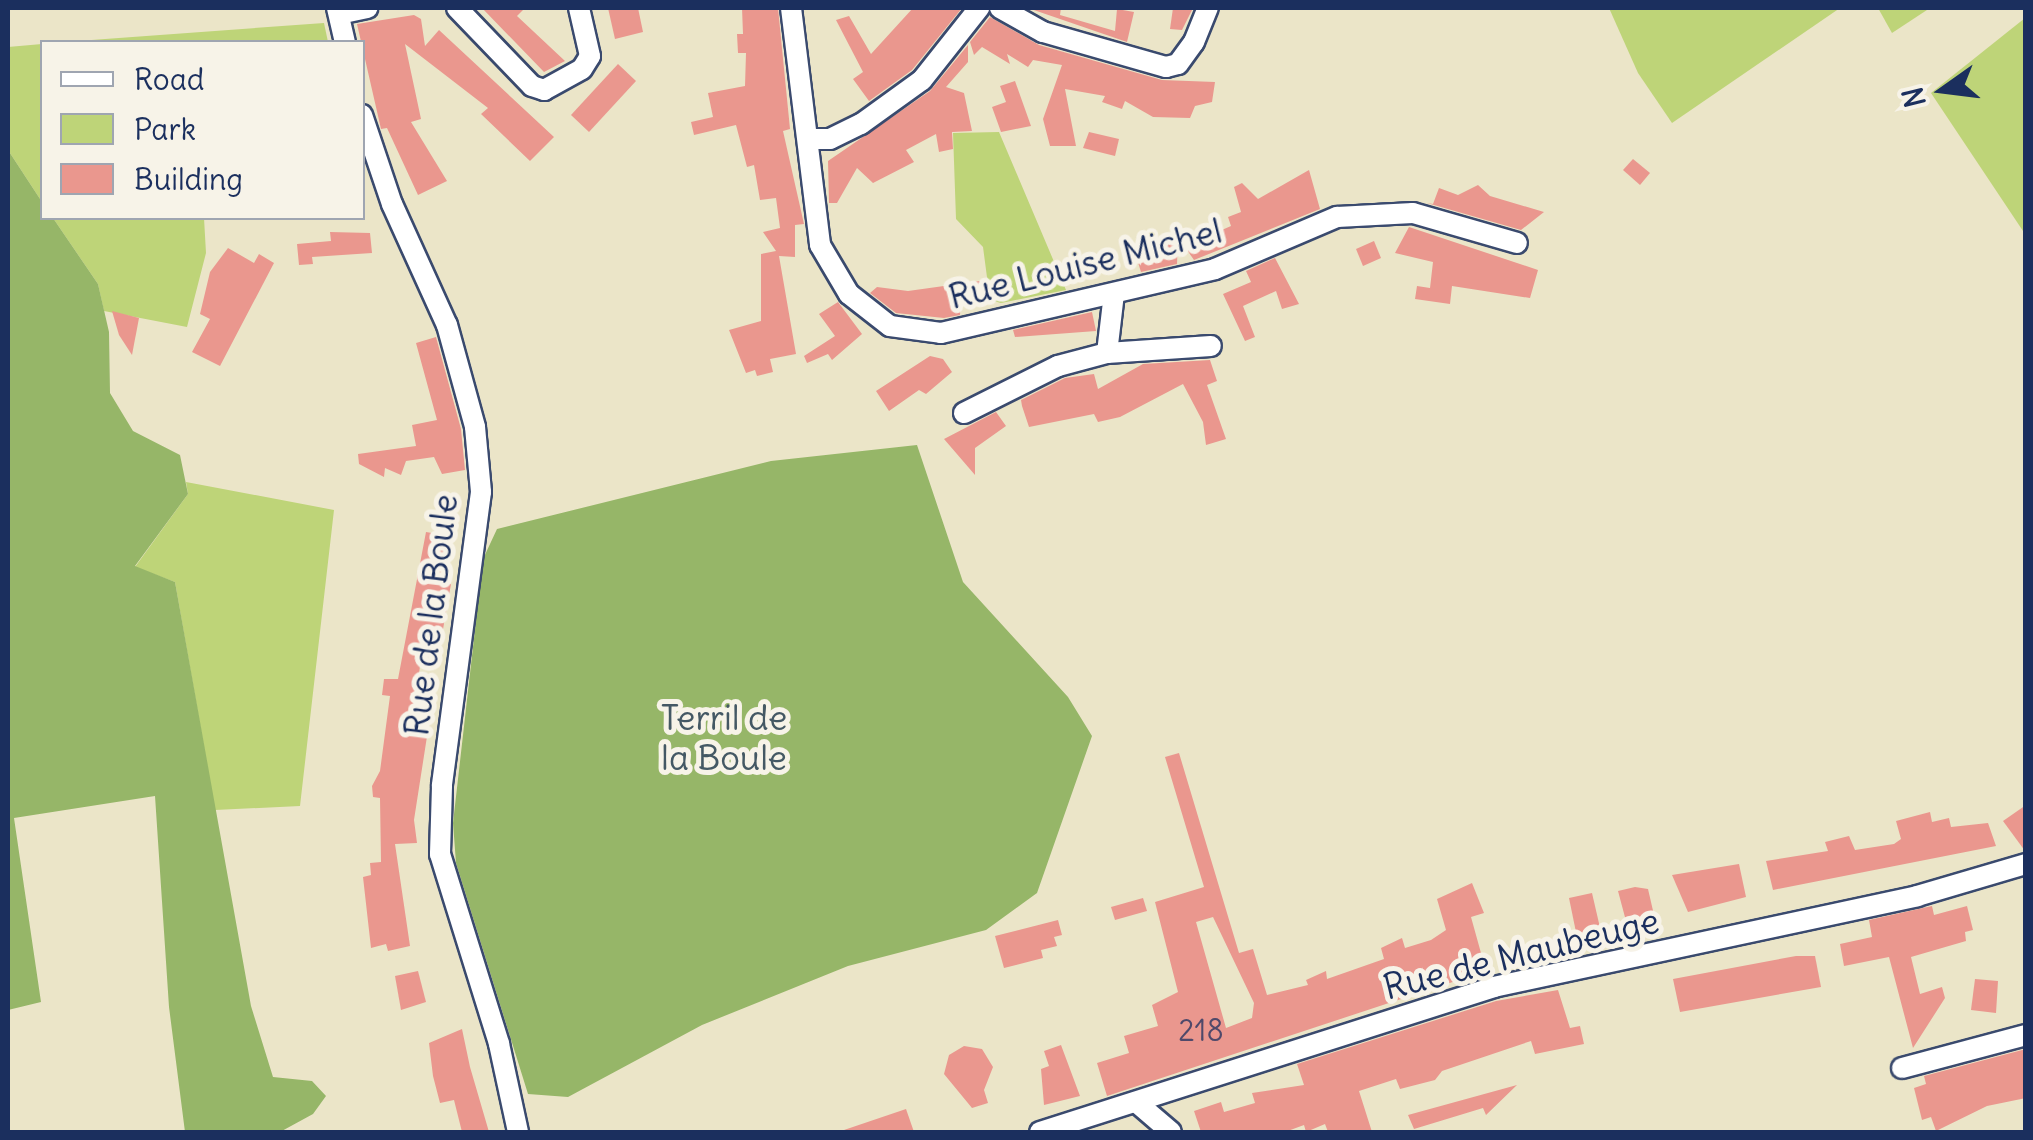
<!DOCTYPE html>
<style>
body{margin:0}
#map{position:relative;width:2033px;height:1140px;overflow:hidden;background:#ebe5c8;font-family:Delius,sans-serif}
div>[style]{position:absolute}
.green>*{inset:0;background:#bed478}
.forest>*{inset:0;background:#96b668}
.building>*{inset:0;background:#ea978e}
.roads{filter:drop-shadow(2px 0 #3a4a6e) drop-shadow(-2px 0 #3a4a6e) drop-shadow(0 2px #3a4a6e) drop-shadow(0 -2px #3a4a6e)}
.minor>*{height:20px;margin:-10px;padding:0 10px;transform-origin:10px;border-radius:10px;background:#fff}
span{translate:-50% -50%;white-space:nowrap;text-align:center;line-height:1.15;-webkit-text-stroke:10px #f7f3e8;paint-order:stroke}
.number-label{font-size:30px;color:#4f496a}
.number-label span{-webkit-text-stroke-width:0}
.street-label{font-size:35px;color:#1b2f5e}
.park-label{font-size:35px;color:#445864}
.frame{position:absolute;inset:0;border:10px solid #1b2f5e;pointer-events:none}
.legend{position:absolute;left:40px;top:40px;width:325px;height:180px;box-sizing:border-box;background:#f7f3e8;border:2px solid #9fa5b1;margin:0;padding:12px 18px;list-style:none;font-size:30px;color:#1b2f5e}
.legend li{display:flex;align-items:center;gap:20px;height:50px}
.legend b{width:50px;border:2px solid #9fa5b1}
.north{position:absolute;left:1893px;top:40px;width:100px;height:100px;-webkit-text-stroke:8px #f7f3e8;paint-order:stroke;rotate:256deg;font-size:28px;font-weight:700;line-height:40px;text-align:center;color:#1b2f5e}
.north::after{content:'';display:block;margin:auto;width:35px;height:45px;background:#1b2f5e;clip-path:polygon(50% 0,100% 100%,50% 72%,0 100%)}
</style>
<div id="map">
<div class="green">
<div style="clip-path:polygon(1609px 8px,1840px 8px,1672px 123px,1638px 73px)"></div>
<div style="clip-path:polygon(1878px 8px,1930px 8px,1892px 33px)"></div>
<div style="clip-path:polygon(2025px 18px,2025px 234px,1931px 93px)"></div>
<div style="clip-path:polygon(324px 23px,328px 42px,64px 42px)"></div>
<div style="clip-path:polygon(42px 44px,42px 202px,8px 150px,8px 47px)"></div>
<div style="clip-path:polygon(999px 132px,1066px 290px,1001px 303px,990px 300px,983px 247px,956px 219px,953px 133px)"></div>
<div style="clip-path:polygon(53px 218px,204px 218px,206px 253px,187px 327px,104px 311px,98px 284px)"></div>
<div style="clip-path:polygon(186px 482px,334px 510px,300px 806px,215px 810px,175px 582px,135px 567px,188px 494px)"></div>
</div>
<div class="forest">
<div style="clip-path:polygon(8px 150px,42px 202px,42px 218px,53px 218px,98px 284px,109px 332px,110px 393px,133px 431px,180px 455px,188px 494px,135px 566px,175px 582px,251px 1006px,273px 1077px,312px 1081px,326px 1096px,313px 1114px,280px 1132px,185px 1132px,169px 1007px,155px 796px,14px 818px,41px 1002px,8px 1010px)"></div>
<div style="clip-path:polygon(917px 445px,963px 582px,1068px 697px,1092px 736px,1037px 893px,986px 930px,848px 966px,702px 1025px,568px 1097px,528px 1094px,456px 863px,453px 823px,483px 559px,497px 529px,771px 461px)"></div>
</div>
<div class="building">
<div style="clip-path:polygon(482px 8px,525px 8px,517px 16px,565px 61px,544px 72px)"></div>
<div style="clip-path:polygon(608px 8px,638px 8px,643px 32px,615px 39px)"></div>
<div style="clip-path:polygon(742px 8px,778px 8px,790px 129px,783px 131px,804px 224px,795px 225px,795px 257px,779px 256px,796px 354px,770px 359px,773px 372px,757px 376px,755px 370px,746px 373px,729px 330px,761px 321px,761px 254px,776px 251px,763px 232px,780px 228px,776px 198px,760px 200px,754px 165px,747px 167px,736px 125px,694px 135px,691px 122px,713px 117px,708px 93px,745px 86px,746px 53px,738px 53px,737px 34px,743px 34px)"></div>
<div style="clip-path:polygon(913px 8px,962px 8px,912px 70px,869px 101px,853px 79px,863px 72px,836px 20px,849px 16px,871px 54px)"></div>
<div style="clip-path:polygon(1028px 8px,1061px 8px,1060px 15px,1115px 31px,1117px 9px,1134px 12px,1127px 42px)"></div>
<div style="clip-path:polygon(1173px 8px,1193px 8px,1182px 30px,1170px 29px)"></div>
<div style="clip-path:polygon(414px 15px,421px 19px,425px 46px,439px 30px,554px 137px,530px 161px,481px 114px,488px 108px,405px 44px,421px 119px,411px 122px,447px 181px,418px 195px,387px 128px,381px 129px,357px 24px)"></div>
<div style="clip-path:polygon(990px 17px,1039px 45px,1162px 80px,1215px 82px,1212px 102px,1195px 106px,1190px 118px,1153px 117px,1125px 101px,1122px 109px,1102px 102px,1105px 96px,1065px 89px,1076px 146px,1050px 146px,1043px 119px,1062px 65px,1033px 60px,1028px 67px,1007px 54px,1010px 64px,982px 47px,974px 55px,970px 42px)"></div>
<div style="clip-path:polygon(968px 45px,968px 62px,946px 87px,964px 93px,972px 131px,952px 132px,953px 149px,939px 152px,936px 134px,906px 150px,914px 162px,873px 183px,857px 168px,837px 203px,829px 203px,828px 161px,930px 91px)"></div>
<div style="clip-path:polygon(618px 64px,636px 81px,589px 132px,571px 115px)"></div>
<div style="clip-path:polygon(1015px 81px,1031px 126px,1001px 132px,992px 107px,1006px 102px,1000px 86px)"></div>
<div style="clip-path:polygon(1089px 132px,1119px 139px,1115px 156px,1083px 148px)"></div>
<div style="clip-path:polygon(1633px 159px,1650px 173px,1640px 185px,1623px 170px)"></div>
<div style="clip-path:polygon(1309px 170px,1320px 209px,1194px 260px,1180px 240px,1198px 235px,1199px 240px,1231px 226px,1228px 217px,1241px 212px,1234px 187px,1242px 183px,1258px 199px)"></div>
<div style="clip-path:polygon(1478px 185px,1490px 196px,1544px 212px,1521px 230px,1427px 203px,1433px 204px,1439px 188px,1458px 195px)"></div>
<div style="clip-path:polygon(1409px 227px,1538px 270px,1530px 298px,1452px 286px,1450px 304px,1415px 299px,1417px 286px,1430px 288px,1433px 262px,1395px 253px)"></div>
<div style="clip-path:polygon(330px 232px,370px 233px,372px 253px,312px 257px,313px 264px,299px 265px,297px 244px,331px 241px)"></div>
<div style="clip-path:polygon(1178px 241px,1177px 264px,1141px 272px,1136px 256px)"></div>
<div style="clip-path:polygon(1374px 241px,1381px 258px,1363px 266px,1356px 249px)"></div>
<div style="clip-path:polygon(228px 248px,254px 263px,259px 254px,274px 263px,220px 366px,192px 352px,210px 319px,200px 314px,210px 272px)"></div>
<div style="clip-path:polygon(1275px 258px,1299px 304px,1282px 309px,1276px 291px,1243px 306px,1255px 337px,1245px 341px,1223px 294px,1251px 282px,1246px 271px)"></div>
<div style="clip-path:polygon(987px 280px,988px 297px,961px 300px,960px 315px,944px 318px,896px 313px,870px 293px,877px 287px,908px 291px)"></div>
<div style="clip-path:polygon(838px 302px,862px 334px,832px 360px,828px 354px,807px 363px,804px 356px,835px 336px,819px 314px)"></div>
<div style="clip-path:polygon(112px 311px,139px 318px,132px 355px,119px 335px)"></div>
<div style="clip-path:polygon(1092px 312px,1096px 331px,1015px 337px,1013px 330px)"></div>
<div style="clip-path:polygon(436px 337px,461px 429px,465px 470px,442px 474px,434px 457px,406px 461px,401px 475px,385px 468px,384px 477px,359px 464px,358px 454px,416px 446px,412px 425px,437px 420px,416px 343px)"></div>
<div style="clip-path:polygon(930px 356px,943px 359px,952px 372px,926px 394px,919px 390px,889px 411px,876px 391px)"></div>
<div style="clip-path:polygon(1210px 360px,1217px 381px,1207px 385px,1226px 439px,1206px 445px,1203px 422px,1183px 384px,1120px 417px,1098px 422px,1094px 414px,1029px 427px,1022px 406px,1021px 400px,1065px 378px,1094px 374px,1098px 389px,1143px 364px)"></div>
<div style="clip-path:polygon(996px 412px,1006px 426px,975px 448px,975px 475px,944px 439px)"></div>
<div style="clip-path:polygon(426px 532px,449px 536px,442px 582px,451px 584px,439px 652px,422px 650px,418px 682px,435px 685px,414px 820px,417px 843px,395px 844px,410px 946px,388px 951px,386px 944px,371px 948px,363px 877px,371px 875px,370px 863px,381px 862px,380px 798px,373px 797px,372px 786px,380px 771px,390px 696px,382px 695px,384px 679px,398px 679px)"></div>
<div style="clip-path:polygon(evenodd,1179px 753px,1239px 953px,1253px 949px,1267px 995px,1308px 985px,1306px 980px,1326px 971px,1327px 979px,1384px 959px,1381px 948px,1402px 938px,1405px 948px,1431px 940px,1446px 930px,1437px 899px,1472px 883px,1484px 913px,1471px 917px,1486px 971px,1107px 1096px,1097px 1063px,1129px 1053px,1124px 1036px,1158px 1026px,1152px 1005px,1178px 992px,1155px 902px,1204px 887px,1165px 757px,1179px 753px,1213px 917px,1254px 1003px,1252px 1018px,1226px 1028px,1196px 922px,1213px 917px)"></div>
<div style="clip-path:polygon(2026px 805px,2026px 851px,2025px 851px,2003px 821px)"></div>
<div style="clip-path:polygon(1930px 812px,1932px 822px,1949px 818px,1951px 827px,1988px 823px,1996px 846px,1773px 890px,1766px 861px,1828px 851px,1825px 842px,1849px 836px,1855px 850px,1894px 844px,1901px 839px,1896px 821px)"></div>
<div style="clip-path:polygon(1739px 864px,1746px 897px,1688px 912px,1672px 875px)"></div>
<div style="clip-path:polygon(1635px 887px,1648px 889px,1654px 915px,1626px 921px,1618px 891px)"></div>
<div style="clip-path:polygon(1592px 893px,1601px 932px,1577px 937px,1569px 898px)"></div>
<div style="clip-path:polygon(1143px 898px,1147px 911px,1115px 920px,1111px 907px)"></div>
<div style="clip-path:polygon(1932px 906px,1934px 915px,1967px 906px,1973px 930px,1965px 932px,1966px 941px,1911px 957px,1920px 994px,1942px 987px,1945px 998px,1913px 1048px,1889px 957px,1844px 966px,1840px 944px,1872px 937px,1869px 920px)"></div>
<div style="clip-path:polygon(1058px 920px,1062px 935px,1054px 937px,1057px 946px,1041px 950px,1043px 958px,1004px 968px,995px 936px)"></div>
<div style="clip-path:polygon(1796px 956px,1815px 956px,1821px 987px,1680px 1012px,1673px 979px)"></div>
<div style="clip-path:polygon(418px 971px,426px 1002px,401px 1010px,395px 976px)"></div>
<div style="clip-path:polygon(1975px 979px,1998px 981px,1996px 1013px,1971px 1010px)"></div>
<div style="clip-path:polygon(1558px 990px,1570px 1028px,1580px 1026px,1584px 1044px,1535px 1054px,1531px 1041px,1442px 1071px,1435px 1080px,1400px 1089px,1396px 1079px,1359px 1091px,1372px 1132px,1328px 1132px,1325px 1124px,1306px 1132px,1304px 1125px,1285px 1132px,1201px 1132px,1194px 1111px,1221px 1102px,1224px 1112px,1255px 1103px,1252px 1093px,1304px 1085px,1297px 1064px,1496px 1001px)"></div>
<div style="clip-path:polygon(462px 1029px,470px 1067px,489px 1132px,462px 1132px,454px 1100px,440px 1103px,433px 1076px,429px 1043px)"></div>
<div style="clip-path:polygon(1061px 1045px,1080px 1096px,1044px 1105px,1041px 1069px,1049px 1066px,1044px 1051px)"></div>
<div style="clip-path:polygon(964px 1046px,982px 1049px,993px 1067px,984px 1090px,988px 1103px,972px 1108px,944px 1074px,949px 1055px)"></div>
<div style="clip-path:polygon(2026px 1049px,2026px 1098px,1987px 1106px,1936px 1131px,1931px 1117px,1922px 1120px,1914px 1088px,1926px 1084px,1924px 1076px)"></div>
<div style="clip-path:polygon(1517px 1085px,1486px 1115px,1483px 1108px,1414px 1129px,1408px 1115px)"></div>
<div style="clip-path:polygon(906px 1109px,914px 1132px,844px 1132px,844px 1130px)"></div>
</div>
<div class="roads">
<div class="minor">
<div style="left:337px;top:8px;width:35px;rotate:77deg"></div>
<div style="left:457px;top:8px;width:108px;rotate:46.1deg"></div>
<div style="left:532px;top:86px;width:13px;rotate:18deg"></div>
<div style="left:544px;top:90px;width:43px;rotate:-28.9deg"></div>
<div style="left:582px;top:69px;width:15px;rotate:-58deg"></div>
<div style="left:590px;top:56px;width:49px;rotate:-102.9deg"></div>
<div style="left:791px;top:8px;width:239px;rotate:83deg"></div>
<div style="left:820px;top:245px;width:57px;rotate:59.4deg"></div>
<div style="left:849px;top:294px;width:52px;rotate:38deg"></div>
<div style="left:890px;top:326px;width:51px;rotate:7.8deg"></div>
<div style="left:941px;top:333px;width:281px;rotate:-13.1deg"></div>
<div style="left:1215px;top:269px;width:133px;rotate:-23.1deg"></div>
<div style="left:1337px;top:217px;width:76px;rotate:-3deg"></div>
<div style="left:1413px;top:213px;width:108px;rotate:16.1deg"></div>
<div style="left:1000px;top:8px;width:49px;rotate:29.2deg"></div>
<div style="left:1043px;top:32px;width:128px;rotate:15.9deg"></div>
<div style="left:1166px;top:67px;width:12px;rotate:-14deg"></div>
<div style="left:1178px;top:64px;width:27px;rotate:-54deg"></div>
<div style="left:1194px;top:42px;width:37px;rotate:-68deg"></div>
<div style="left:339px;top:14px;width:29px;rotate:-12deg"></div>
<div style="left:362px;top:115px;width:94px;rotate:71.4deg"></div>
<div style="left:392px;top:204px;width:133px;rotate:65.6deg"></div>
<div style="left:447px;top:325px;width:106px;rotate:74.6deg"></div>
<div style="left:475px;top:427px;width:65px;rotate:84.7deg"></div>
<div style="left:481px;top:492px;width:297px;rotate:97.6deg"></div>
<div style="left:442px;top:786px;width:68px;rotate:91.7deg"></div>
<div style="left:440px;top:854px;width:199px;rotate:72.7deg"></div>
<div style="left:499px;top:1044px;width:90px;rotate:77.8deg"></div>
<div style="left:808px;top:139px;width:22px"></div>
<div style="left:830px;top:139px;width:34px;rotate:-26deg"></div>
<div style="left:861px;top:124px;width:75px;rotate:-35.8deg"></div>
<div style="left:922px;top:80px;width:92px;rotate:-51.6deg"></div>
<div style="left:1107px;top:353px;width:60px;rotate:-83.3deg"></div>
<div style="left:964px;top:413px;width:105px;rotate:-26.6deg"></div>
<div style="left:1058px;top:366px;width:51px;rotate:-14.9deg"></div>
<div style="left:1107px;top:353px;width:104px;rotate:-3.9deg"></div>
<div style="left:1902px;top:1068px;width:128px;rotate:-14.9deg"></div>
<div style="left:1136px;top:1102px;width:46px;rotate:40.6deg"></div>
<div style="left:1040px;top:1132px;width:477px;rotate:-17.7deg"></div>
<div style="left:1494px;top:987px;width:433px;rotate:-12.1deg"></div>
<div style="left:1917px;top:896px;width:114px;rotate:-16.4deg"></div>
</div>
</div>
<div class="number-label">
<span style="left:1201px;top:1030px">218</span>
</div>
<div class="street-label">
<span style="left:1085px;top:263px;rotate:-14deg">Rue Louise Michel</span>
<span style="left:430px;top:615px;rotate:-83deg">Rue de la Boule</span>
<span style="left:1521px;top:953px;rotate:-14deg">Rue de Maubeuge</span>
</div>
<div class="park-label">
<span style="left:724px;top:737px">Terril de<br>la Boule</span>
</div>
<div class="frame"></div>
<ul class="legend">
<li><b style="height:12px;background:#fff"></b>Road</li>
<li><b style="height:28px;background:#bed478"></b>Park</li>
<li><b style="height:28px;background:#ea978e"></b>Building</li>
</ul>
<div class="north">N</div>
</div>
